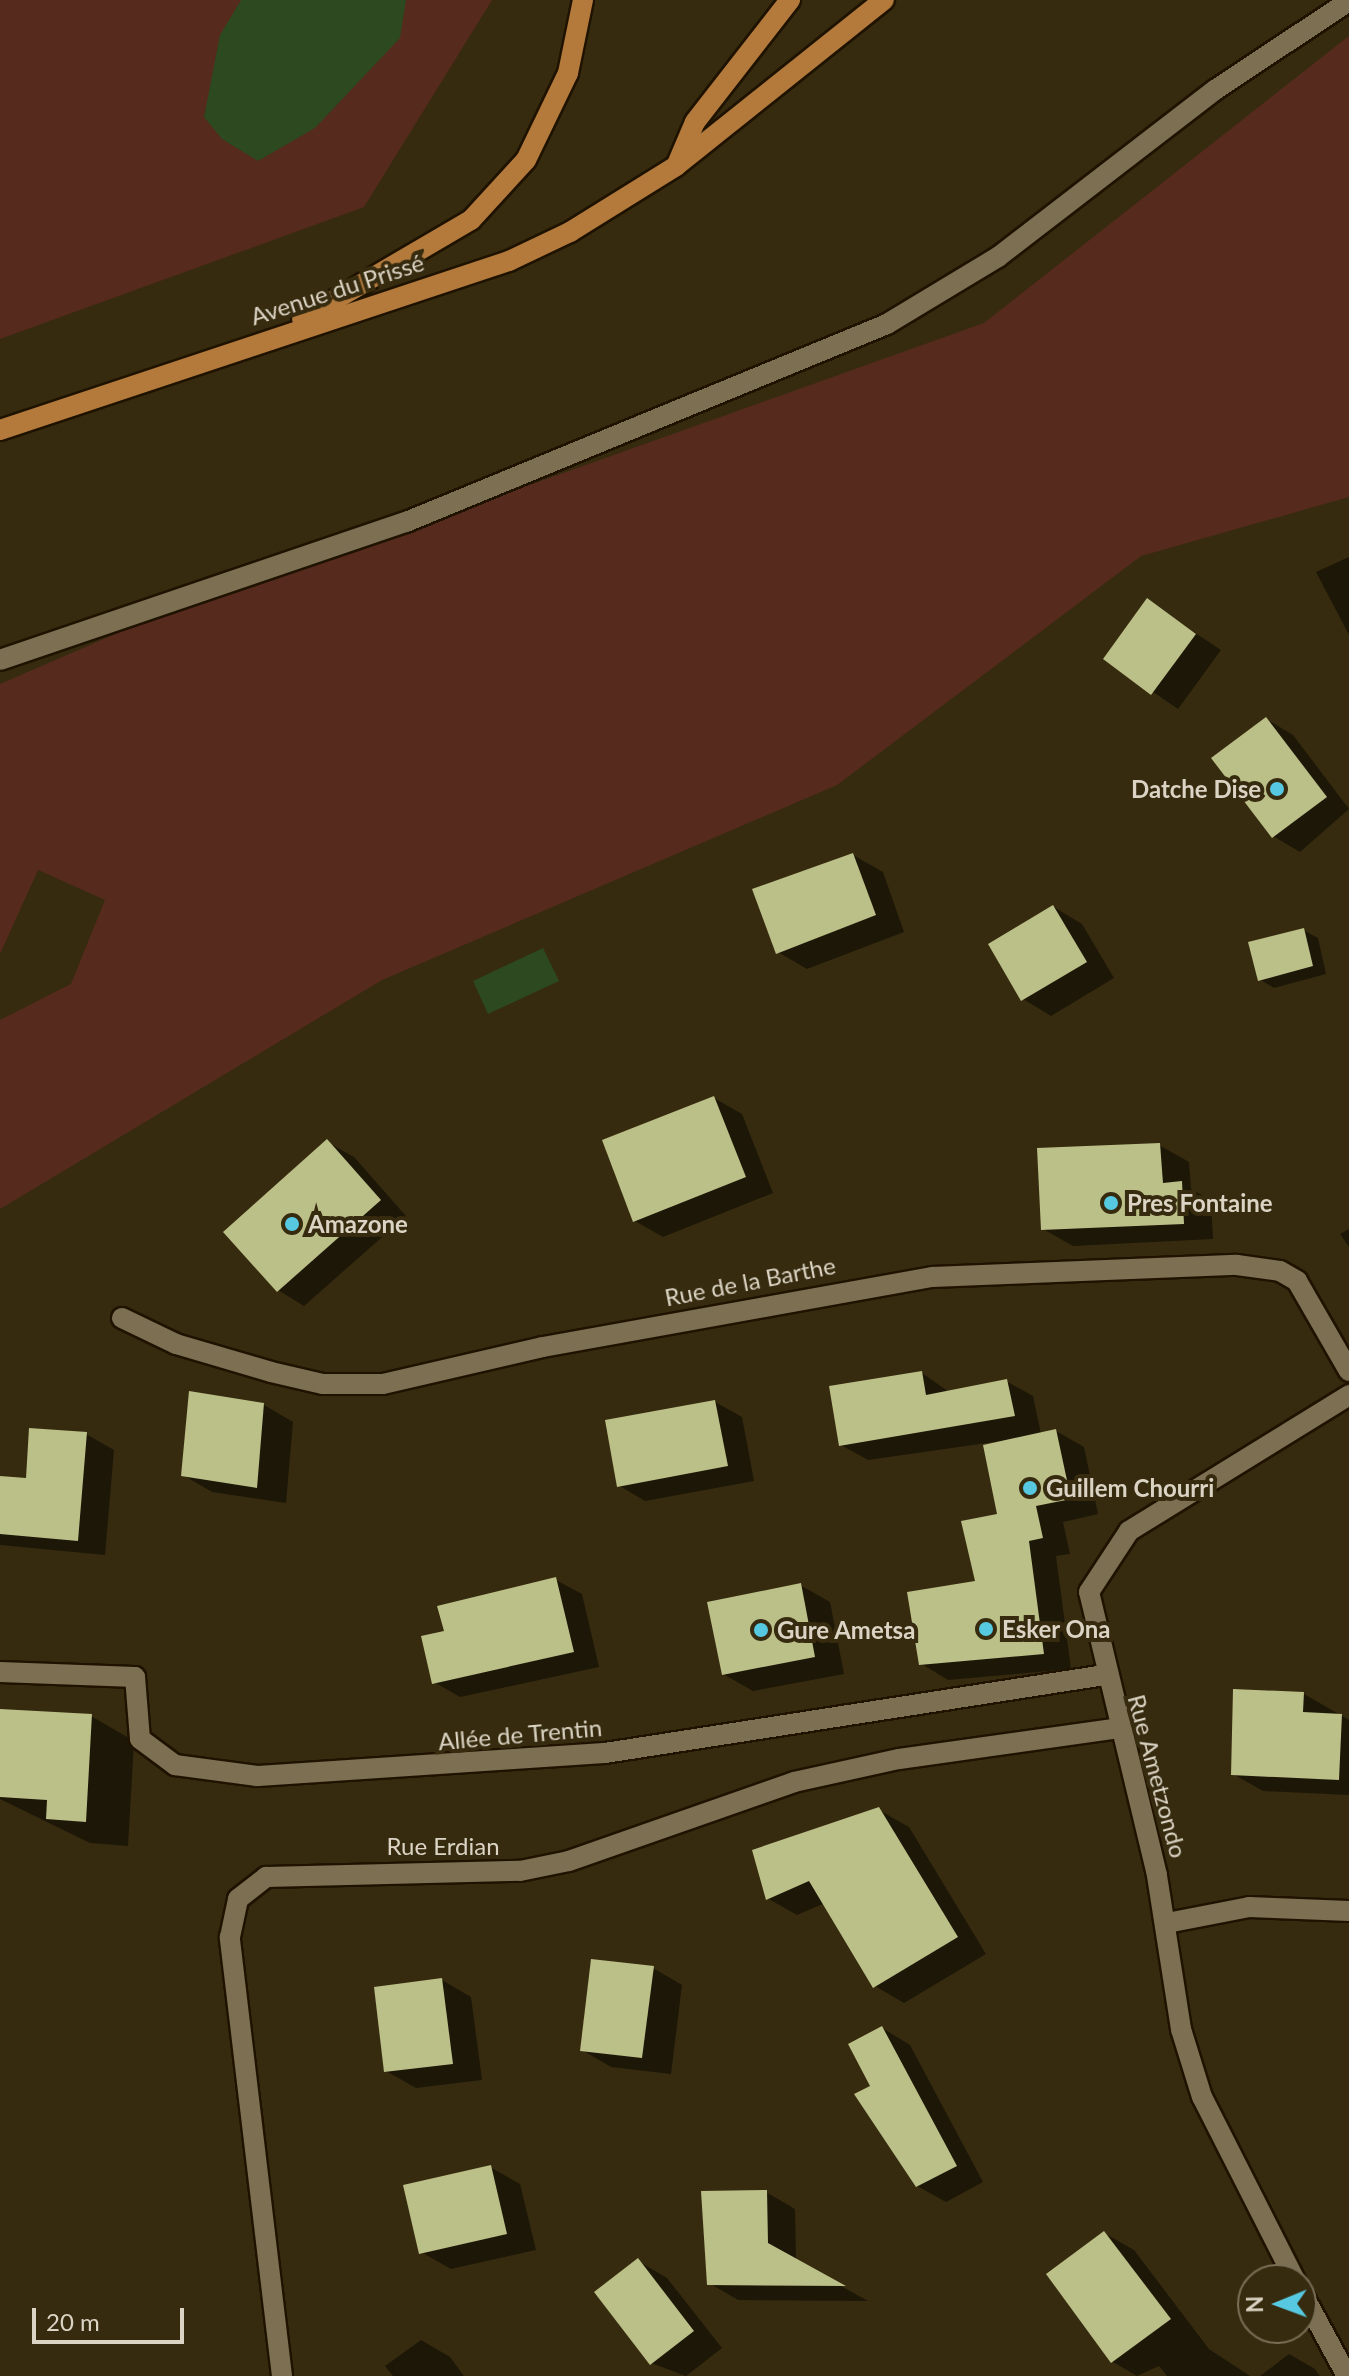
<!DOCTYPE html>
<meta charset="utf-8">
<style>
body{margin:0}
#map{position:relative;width:1349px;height:2376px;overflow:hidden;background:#372b0f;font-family:Lato,sans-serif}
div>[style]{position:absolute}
.green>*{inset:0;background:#572a1e}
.water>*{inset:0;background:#2c4920}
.shadow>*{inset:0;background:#0007}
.building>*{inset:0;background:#bbbf88}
.roads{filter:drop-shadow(2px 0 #1f1300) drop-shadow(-2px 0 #1f1300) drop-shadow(0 2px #1f1300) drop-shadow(0 -2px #1f1300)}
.minor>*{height:20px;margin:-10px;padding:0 10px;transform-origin:10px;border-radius:10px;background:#7c6f52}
.major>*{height:20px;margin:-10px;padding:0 10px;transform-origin:10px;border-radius:10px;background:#b37a3c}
.dots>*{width:22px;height:22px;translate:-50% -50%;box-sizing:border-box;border:4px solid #372b0f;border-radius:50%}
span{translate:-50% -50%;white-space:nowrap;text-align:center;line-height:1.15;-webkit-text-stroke:8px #372b0f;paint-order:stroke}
.street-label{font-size:24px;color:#dbd4c4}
.poi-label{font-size:24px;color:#dbd4c4;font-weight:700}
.right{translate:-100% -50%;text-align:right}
.left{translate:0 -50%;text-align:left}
.north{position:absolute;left:1237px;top:2264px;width:80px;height:80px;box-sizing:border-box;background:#372b0f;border:2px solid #796f57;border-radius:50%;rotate:269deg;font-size:22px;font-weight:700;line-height:32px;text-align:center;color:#dbd4c4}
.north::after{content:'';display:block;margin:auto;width:28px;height:36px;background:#56c9e1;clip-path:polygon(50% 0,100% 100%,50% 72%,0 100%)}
.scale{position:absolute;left:32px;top:2308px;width:152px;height:36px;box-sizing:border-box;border:4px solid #dbd4c4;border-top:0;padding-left:10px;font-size:24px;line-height:28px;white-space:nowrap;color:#dbd4c4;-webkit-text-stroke:6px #372b0f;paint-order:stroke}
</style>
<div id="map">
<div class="green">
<div style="clip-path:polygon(0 0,492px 0,364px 207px,0 339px)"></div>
<div style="clip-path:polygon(1349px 36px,1349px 497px,1141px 556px,837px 785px,382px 980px,0 1209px,0 1020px,71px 984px,105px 900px,38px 870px,0 954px,0 684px,134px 626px,984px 323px)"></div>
</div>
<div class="water">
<div style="clip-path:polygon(241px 0,406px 0,400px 38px,315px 128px,258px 161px,222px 139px,204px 117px,220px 35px)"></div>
<div style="clip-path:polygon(543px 948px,559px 981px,488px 1014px,473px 981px)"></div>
</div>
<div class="shadow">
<div style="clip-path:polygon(1349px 557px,1349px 635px,1316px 572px)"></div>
<div style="clip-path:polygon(1147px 601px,1221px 650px,1178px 709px,1105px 659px)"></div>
<div style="clip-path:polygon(1266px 719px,1293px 735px,1349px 809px,1300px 852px,1273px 836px)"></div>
<div style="clip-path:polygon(853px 855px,883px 872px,904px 932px,807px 969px,778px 952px)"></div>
<div style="clip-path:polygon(1054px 907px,1082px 924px,1114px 978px,1051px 1016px,1023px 999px)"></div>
<div style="clip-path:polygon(1303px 930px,1318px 938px,1326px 974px,1274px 988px,1259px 979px)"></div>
<div style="clip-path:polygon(714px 1098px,742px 1114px,773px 1193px,663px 1237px,635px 1221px)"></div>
<div style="clip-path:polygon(327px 1142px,354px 1157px,406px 1216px,304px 1306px,278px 1290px)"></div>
<div style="clip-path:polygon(1159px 1145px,1189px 1162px,1191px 1189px,1211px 1200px,1213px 1239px,1073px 1246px,1043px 1229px)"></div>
<div style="clip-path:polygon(1349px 1229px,1349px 1247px,1340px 1234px)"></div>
<div style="clip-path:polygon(922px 1373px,949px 1392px,1006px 1381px,1033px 1396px,1041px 1434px,1056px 1431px,1084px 1447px,1098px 1514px,1063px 1522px,1070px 1554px,1056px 1556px,1071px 1669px,948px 1680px,920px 1663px,978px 1582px,1029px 1437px,868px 1460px,841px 1445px)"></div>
<div style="clip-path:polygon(715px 1402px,742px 1417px,754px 1481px,645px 1501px,618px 1485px)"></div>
<div style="clip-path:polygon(264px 1405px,293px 1422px,286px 1503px,212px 1492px,183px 1475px)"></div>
<div style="clip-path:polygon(86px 1434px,114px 1450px,105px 1555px,0 1545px,0 1478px,28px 1481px)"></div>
<div style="clip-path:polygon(556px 1580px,582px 1594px,599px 1667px,460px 1697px,434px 1682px,446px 1633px)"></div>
<div style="clip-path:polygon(800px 1585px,830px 1602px,844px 1674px,753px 1691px,723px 1674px)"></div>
<div style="clip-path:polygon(1304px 1694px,1349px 1720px,1349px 1795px,1263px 1791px,1233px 1774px)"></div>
<div style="clip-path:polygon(0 1711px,91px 1716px,134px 1741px,128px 1846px,90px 1843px,0 1799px)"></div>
<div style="clip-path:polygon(879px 1810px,909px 1827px,986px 1954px,904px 2003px,875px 1986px,825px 1903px,797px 1915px,767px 1898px)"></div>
<div style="clip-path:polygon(653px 1968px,682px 1985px,671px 2074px,611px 2067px,582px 2050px)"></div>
<div style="clip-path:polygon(442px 1980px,471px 1997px,482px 2080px,416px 2088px,386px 2071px)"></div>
<div style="clip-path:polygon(882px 2028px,910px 2045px,983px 2182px,946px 2202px,917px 2186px,872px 2086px)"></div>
<div style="clip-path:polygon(490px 2167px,520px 2184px,536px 2250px,451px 2269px,421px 2252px)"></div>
<div style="clip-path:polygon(766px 2192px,795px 2209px,796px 2261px,868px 2301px,738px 2300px,709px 2283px)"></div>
<div style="clip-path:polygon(1104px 2233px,1134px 2250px,1209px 2349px,1250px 2376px,1167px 2376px,1159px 2366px,1137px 2376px,1113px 2362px)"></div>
<div style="clip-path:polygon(638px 2261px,667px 2278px,722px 2348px,686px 2376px,651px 2363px)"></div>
<div style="clip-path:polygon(421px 2340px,450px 2357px,464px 2376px,393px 2376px,385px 2366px)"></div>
<div style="clip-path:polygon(1289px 2354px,1315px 2369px,1320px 2376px,1260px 2376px)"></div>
</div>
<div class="building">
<div style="clip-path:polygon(1147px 598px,1196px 634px,1151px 695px,1103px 659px)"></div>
<div style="clip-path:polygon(1266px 717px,1327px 797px,1272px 838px,1211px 758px)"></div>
<div style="clip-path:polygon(853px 853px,876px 915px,776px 954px,752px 889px)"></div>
<div style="clip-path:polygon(1053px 905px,1087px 962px,1021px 1001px,988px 944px)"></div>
<div style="clip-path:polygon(1304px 928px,1313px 966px,1258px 981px,1248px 942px)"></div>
<div style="clip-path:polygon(714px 1096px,746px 1177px,633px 1222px,602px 1140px)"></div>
<div style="clip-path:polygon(327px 1139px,381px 1200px,277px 1292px,223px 1232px)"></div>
<div style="clip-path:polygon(1160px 1143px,1163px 1183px,1182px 1181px,1184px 1224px,1041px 1230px,1037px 1148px)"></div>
<div style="clip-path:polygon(922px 1371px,926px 1395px,1007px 1379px,1015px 1416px,839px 1446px,829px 1386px)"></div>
<div style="clip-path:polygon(189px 1391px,264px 1403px,257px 1488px,181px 1476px)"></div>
<div style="clip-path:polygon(715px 1400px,728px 1466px,617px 1487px,605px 1420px)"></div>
<div style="clip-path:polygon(29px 1428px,87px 1432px,78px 1541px,0 1534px,0 1476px,26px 1478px)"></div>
<div style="clip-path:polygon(1056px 1429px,1071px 1499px,1036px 1506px,1043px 1538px,1029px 1541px,1044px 1654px,919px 1665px,907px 1592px,975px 1581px,961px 1521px,997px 1514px,983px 1445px)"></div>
<div style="clip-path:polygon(556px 1577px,574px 1652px,432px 1684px,421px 1636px,444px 1631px,437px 1606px)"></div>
<div style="clip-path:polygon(801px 1583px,815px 1657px,722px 1675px,707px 1602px)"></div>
<div style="clip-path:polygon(1233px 1689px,1304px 1692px,1303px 1712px,1342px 1714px,1339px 1780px,1231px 1775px)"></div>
<div style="clip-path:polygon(0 1709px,92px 1714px,86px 1822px,46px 1819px,47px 1800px,0 1797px)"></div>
<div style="clip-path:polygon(879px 1807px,958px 1937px,873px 1988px,809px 1881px,766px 1900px,752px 1850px)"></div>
<div style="clip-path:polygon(591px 1959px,654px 1966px,642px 2058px,580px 2051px)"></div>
<div style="clip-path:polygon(442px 1978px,453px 2064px,384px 2072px,374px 1987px)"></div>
<div style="clip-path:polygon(882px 2026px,957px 2166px,916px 2187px,854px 2094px,870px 2086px,848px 2044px)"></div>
<div style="clip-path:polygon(491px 2165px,507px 2234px,419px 2254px,403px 2185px)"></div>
<div style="clip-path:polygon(767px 2190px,768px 2243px,846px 2286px,707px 2285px,701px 2191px)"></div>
<div style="clip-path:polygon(1104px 2231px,1171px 2319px,1111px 2363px,1046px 2274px)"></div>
<div style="clip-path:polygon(638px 2258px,694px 2331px,650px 2365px,594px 2292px)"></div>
</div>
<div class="roads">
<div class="minor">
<div style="left:0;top:660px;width:429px;rotate:-18.8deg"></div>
<div style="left:406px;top:522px;width:520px;rotate:-22.37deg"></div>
<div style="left:887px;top:324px;width:130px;rotate:-31.1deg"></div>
<div style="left:998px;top:257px;width:274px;rotate:-37.6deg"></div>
<div style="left:1215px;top:90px;width:161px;rotate:-33.6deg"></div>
<div style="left:122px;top:1318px;width:60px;rotate:25.7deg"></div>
<div style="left:176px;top:1344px;width:99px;rotate:16.4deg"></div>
<div style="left:271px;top:1372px;width:53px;rotate:13deg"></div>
<div style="left:323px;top:1384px;width:60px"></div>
<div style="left:383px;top:1384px;width:164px;rotate:-13deg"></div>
<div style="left:543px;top:1347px;width:395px;rotate:-10.2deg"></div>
<div style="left:932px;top:1277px;width:305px;rotate:-2.3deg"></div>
<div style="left:1237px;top:1265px;width:43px;rotate:7.9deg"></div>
<div style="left:1280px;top:1271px;width:20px;rotate:30deg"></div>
<div style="left:1297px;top:1281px;width:104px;rotate:60deg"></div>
<div style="left:0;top:1672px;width:135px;rotate:2.1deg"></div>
<div style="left:135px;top:1677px;width:62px;rotate:85.4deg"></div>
<div style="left:140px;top:1739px;width:44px;rotate:36.6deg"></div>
<div style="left:175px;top:1765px;width:83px;rotate:7.6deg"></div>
<div style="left:257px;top:1776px;width:349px;rotate:-3.8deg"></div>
<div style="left:605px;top:1753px;width:506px;rotate:-8.87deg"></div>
<div style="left:1167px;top:1923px;width:84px;rotate:-11deg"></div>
<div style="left:1249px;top:1907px;width:100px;rotate:2.3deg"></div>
<div style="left:1295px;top:2280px;width:205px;rotate:-116.9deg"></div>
<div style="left:1202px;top:2097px;width:71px;rotate:-107.2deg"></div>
<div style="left:1181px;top:2029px;width:156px;rotate:-98.9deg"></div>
<div style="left:1157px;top:1875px;width:291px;rotate:-103.5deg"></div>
<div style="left:1089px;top:1592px;width:73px;rotate:-56.7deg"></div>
<div style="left:1129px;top:1531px;width:259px;rotate:-31.7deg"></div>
<div style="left:1301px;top:2291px;width:97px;rotate:61.6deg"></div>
<div style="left:282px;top:2376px;width:442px;rotate:-96.8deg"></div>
<div style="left:230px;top:1937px;width:39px;rotate:-78deg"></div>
<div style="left:238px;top:1899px;width:36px;rotate:-38deg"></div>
<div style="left:266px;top:1877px;width:254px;rotate:-1.4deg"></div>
<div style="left:520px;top:1871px;width:50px;rotate:-11.5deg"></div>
<div style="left:569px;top:1861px;width:238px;rotate:-19.3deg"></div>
<div style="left:794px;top:1782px;width:107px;rotate:-12.4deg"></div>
<div style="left:899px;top:1759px;width:222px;rotate:-8deg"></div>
</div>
<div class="major">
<div style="left:678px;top:162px;width:43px;rotate:-67deg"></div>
<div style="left:695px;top:122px;width:155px;rotate:-52.1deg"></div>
<div style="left:302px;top:319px;width:196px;rotate:-30.4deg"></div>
<div style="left:471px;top:220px;width:81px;rotate:-47.5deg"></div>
<div style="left:526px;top:160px;width:97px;rotate:-64.2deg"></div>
<div style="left:568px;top:73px;width:75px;rotate:-78.4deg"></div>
<div style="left:0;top:430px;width:536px;rotate:-18.37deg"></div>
<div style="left:509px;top:261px;width:68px;rotate:-25.4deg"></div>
<div style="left:570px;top:232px;width:125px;rotate:-31.9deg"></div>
<div style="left:676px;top:166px;width:266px;rotate:-38.6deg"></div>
</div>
</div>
<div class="dots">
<div style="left:1277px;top:789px;background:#56c9e1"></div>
<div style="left:1111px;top:1203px;background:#56c9e1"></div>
<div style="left:292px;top:1224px;background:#56c9e1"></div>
<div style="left:1030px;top:1488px;background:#56c9e1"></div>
<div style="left:986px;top:1629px;background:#56c9e1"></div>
<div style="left:761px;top:1630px;background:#56c9e1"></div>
</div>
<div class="street-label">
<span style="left:337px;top:289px;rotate:-18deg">Avenue du Prissé</span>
<span style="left:750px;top:1281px;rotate:-11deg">Rue de la Barthe</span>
<span style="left:520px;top:1734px;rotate:-5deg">Allée de Trentin</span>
<span style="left:1158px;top:1776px;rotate:75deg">Rue Ametzondo</span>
<span style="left:443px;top:1846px">Rue Erdian</span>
</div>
<div class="poi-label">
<span class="right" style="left:1261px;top:789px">Datche Dise</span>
<span class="left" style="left:1127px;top:1203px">Pres Fontaine</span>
<span class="left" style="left:308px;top:1224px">Amazone</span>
<span class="left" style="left:1046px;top:1488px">Guillem Chourri</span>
<span class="left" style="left:1002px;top:1629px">Esker Ona</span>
<span class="left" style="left:777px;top:1630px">Gure Ametsa</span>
</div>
<div class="north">N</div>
<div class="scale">20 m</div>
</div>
